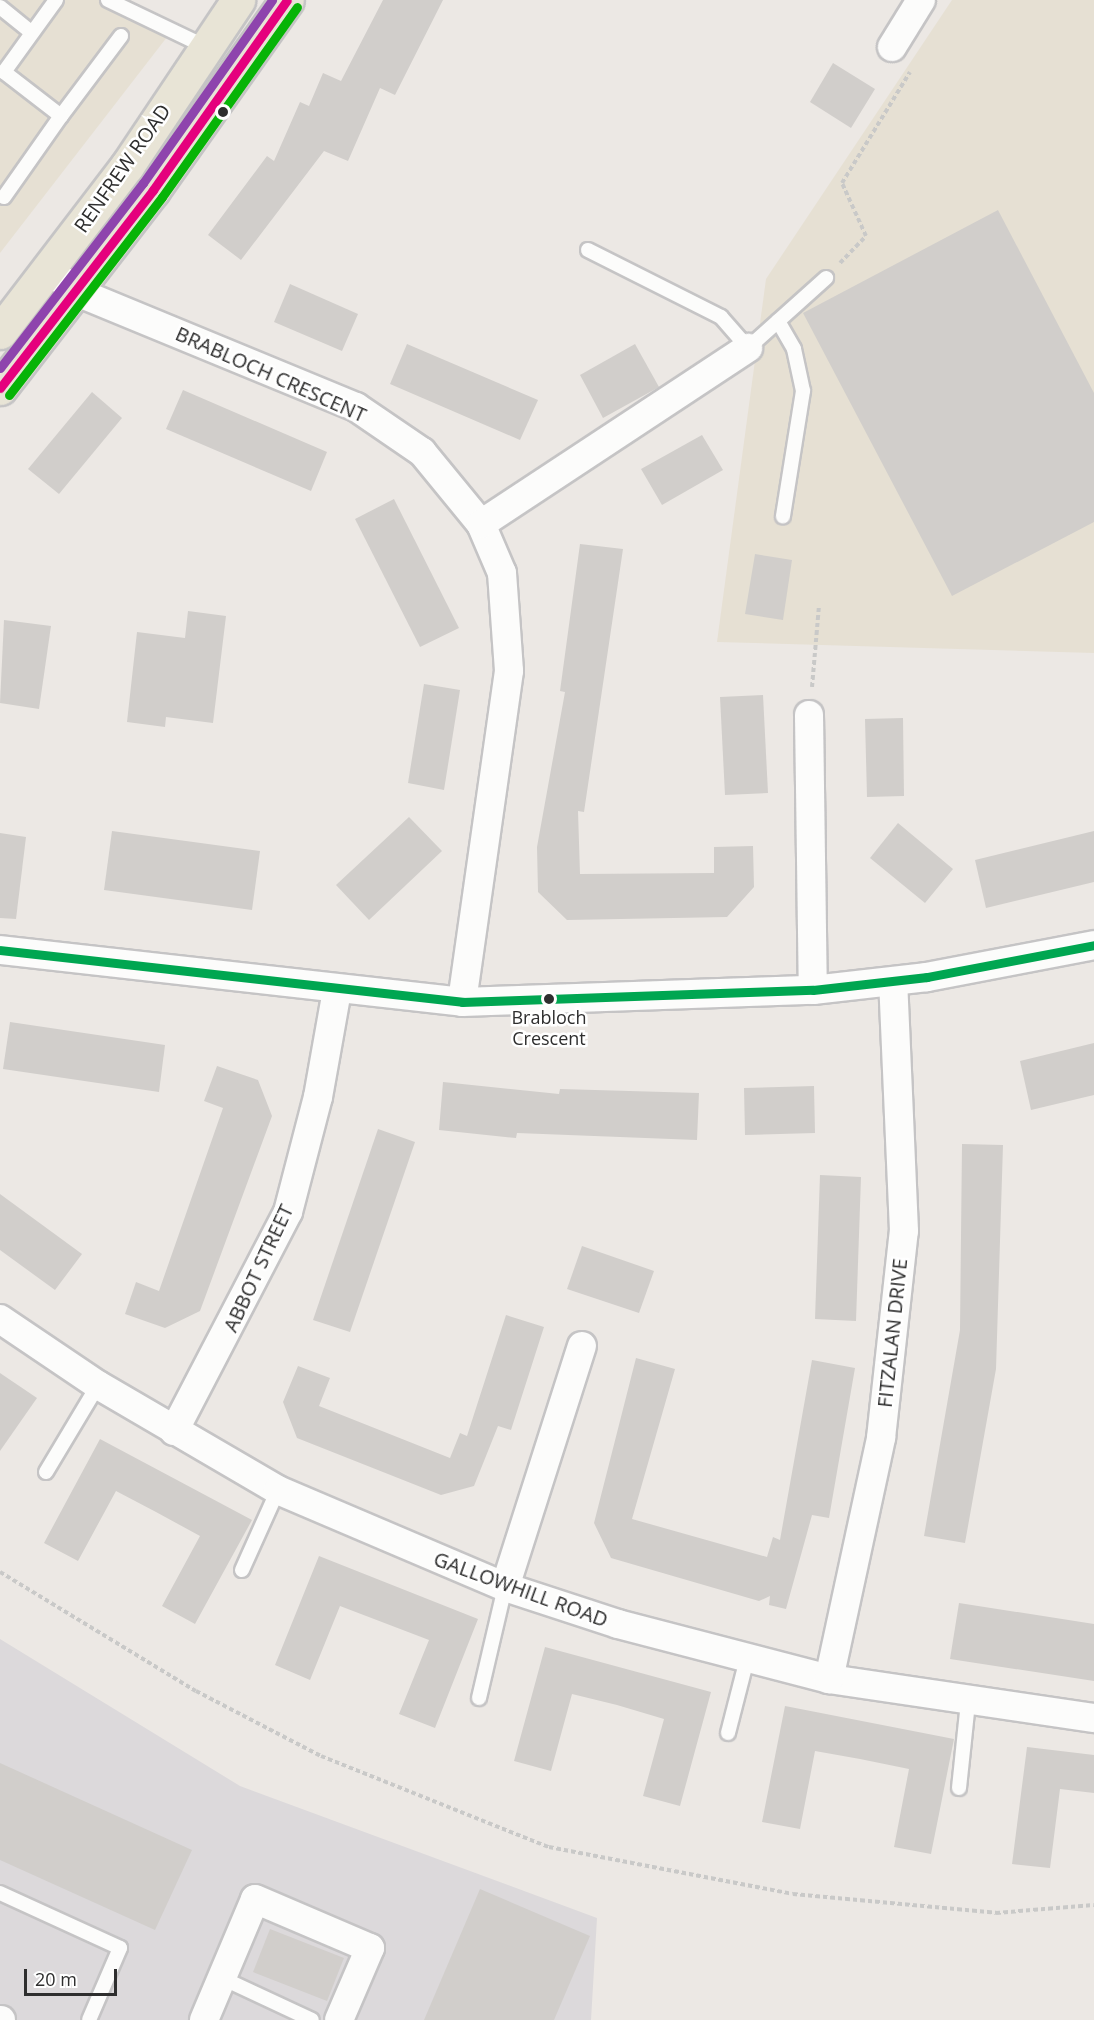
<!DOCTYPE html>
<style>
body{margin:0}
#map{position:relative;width:1094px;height:2020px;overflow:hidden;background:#ece8e4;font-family:"Open Sans",sans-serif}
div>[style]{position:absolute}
.industrial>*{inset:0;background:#dcd9db}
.education>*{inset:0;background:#e6e0d3}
.building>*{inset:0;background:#d1cecb}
.path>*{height:4px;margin-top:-2px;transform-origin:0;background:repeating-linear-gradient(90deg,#c9c9c8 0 4.5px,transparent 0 7.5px)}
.roads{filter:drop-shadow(2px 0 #c5c4c5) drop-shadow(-2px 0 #c5c4c5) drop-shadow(0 2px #c5c4c5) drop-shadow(0 -2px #c5c4c5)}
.service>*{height:14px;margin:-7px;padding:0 7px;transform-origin:7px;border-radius:7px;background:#fcfcfb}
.minor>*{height:28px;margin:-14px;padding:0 14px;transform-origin:14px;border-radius:14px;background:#fcfcfb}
.primary>*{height:33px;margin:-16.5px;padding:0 16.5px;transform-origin:16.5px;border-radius:16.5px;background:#e8e4d6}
.bus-1>*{height:9px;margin:-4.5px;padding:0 4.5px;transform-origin:4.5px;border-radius:4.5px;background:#00a651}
.bus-2>*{height:9px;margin:-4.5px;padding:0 4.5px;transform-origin:4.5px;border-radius:4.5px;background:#e5007d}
.bus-3>*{height:9px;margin:-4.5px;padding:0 4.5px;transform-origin:4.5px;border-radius:4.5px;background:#07b407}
.bus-4>*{height:9px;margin:-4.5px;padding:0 4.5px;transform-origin:4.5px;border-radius:4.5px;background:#8e44ad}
.dots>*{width:16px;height:16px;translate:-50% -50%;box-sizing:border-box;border:3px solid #fff;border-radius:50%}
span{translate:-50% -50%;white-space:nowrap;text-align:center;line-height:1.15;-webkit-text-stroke:5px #fff;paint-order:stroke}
.bus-label{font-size:18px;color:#2e2e2e}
.street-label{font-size:20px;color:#2e2e2e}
.scale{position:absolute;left:24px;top:1969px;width:93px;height:27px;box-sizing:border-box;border:3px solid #2e2e2e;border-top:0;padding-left:8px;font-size:18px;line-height:21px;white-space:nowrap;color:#2e2e2e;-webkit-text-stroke:4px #fff;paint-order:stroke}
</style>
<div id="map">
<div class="industrial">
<div style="clip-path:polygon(0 1639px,240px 1786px,597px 1918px,591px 2020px,0 2020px)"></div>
</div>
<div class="education">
<div style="clip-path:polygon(0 0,120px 0,174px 28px,0 253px)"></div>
<div style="clip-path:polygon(952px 0,1094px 0,1094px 653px,717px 642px,766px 279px)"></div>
</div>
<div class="building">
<div style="clip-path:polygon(383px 0,443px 0,395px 95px,380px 88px,348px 161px,324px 151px,241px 260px,208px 235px,267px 156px,274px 161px,300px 102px,309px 106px,323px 73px,341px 81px)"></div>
<div style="clip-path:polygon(833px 63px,875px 89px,851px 128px,810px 102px)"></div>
<div style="clip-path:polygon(998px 210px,1094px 393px,1094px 522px,952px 596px,803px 313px)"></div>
<div style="clip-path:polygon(290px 284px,358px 314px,342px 351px,274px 322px)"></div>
<div style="clip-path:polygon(407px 344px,538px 400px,520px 440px,390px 384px)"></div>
<div style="clip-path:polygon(635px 344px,659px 387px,603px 418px,580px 375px)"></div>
<div style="clip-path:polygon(183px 390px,327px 452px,311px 491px,166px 429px)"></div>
<div style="clip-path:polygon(92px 392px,122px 418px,59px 494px,28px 469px)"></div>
<div style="clip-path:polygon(702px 435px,723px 470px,662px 505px,641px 469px)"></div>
<div style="clip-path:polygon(394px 499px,459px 628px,420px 647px,355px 519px)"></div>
<div style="clip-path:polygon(580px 544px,623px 549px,584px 812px,578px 811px,580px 874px,714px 873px,714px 847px,753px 846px,754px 887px,727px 917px,567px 920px,538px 892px,537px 847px,565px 692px,560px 691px)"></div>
<div style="clip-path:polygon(755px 554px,792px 560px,783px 620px,745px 614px)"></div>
<div style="clip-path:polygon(188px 611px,226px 616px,213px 723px,166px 717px,165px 727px,127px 722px,137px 632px,185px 638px)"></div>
<div style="clip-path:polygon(4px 620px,51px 626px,39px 709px,0 703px)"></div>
<div style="clip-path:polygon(424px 684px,460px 690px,444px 790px,408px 783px)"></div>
<div style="clip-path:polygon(763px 695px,768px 793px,725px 795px,720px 697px)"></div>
<div style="clip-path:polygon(903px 718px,904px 796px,867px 797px,865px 719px)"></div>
<div style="clip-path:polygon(409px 817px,442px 851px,369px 920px,336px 885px)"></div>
<div style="clip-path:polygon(898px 823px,953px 869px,925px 903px,870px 858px)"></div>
<div style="clip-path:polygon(112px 831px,260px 851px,252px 910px,104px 890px)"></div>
<div style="clip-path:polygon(1094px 831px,1094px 882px,986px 908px,975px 860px)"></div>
<div style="clip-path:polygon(0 833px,26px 837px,16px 919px,0 918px)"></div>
<div style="clip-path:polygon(10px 1022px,165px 1045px,159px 1092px,3px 1069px)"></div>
<div style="clip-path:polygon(1094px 1043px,1094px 1095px,1031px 1110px,1020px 1061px)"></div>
<div style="clip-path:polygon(217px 1066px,258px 1080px,272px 1116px,200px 1311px,165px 1328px,125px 1314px,136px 1282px,159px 1291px,223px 1108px,204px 1101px)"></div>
<div style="clip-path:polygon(443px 1082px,559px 1094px,560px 1089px,699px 1093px,697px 1140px,517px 1133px,516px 1138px,439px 1130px)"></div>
<div style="clip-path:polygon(814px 1086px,815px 1133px,745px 1135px,744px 1088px)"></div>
<div style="clip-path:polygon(378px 1129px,415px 1142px,350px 1332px,313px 1320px)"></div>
<div style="clip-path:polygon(962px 1144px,1003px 1145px,996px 1369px,965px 1543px,924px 1536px,960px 1330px)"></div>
<div style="clip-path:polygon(820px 1175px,861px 1177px,856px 1321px,815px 1319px)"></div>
<div style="clip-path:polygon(0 1194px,82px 1254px,55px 1290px,0 1250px)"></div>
<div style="clip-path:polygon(582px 1246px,654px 1271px,639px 1313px,567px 1289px)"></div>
<div style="clip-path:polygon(506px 1315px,544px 1327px,511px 1430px,498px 1426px,474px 1486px,441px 1495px,297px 1438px,283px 1402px,298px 1366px,330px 1378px,319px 1406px,450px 1458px,460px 1433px,467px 1436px)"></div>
<div style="clip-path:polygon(636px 1358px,675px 1369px,632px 1519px,767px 1557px,773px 1537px,780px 1540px,812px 1360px,855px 1368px,829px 1518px,812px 1515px,786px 1609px,769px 1605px,770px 1596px,759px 1601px,611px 1558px,594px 1523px)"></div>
<div style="clip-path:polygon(0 1373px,37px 1398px,0 1451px)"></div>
<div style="clip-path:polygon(100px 1439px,252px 1520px,195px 1624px,162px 1606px,200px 1536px,156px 1512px,116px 1491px,78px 1561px,44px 1543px)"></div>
<div style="clip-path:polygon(319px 1556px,478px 1619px,435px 1728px,399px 1714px,429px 1640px,340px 1606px,310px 1680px,275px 1665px)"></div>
<div style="clip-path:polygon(959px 1603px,1094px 1624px,1094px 1681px,950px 1659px)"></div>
<div style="clip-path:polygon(545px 1647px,711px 1692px,680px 1806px,643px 1796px,664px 1719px,617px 1705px,572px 1694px,551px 1771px,514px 1761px)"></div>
<div style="clip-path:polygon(785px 1706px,954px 1739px,931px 1854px,894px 1847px,909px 1769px,860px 1759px,815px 1751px,800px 1829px,762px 1822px)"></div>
<div style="clip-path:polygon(1027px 1747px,1094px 1755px,1094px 1793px,1060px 1789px,1050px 1868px,1012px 1864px)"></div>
<div style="clip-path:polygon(0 1763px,192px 1850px,155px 1930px,0 1860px)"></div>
<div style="clip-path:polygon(480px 1889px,590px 1936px,554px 2020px,424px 2020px)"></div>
<div style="clip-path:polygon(270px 1929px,344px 1958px,327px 2001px,253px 1972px)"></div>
</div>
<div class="path">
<div style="left:840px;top:263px;width:37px;rotate:-46deg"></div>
<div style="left:866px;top:236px;width:58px;rotate:-114.4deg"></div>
<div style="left:842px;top:183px;width:130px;rotate:-58.5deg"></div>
<div style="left:812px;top:687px;width:81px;rotate:-85.1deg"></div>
<div style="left:0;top:1572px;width:229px;rotate:31.3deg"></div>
<div style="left:196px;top:1691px;width:141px;rotate:27.5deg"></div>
<div style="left:321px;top:1756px;width:245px;rotate:21.8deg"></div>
<div style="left:549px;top:1847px;width:248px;rotate:10.9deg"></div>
<div style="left:793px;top:1894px;width:204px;rotate:5.3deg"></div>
<div style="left:996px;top:1913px;width:98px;rotate:-4.7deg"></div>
</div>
<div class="roads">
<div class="service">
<div style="left:108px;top:0;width:109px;rotate:25.6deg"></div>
<div style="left:0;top:7px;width:40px;rotate:39deg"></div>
<div style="left:61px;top:116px;width:100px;rotate:-53.1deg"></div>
<div style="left:4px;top:197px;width:99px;rotate:-54.9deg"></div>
<div style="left:61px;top:116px;width:72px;rotate:-142.3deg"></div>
<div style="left:4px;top:72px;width:89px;rotate:-54.2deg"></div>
<div style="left:588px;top:250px;width:149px;rotate:26.7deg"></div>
<div style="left:721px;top:317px;width:41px;rotate:48.9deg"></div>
<div style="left:748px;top:348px;width:105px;rotate:-41.9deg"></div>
<div style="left:778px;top:321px;width:32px;rotate:60deg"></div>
<div style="left:794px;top:349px;width:43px;rotate:77.9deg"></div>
<div style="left:803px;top:391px;width:127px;rotate:99.1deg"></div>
<div style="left:46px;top:1472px;width:101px;rotate:-59.1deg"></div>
<div style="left:242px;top:1570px;width:88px;rotate:-65.8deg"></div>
<div style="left:479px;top:1698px;width:114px;rotate:-76.8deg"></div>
<div style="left:728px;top:1733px;width:76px;rotate:-75.6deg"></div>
<div style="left:959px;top:1788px;width:85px;rotate:-84deg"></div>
<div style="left:0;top:1893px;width:132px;rotate:24.6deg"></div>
<div style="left:120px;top:1948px;width:78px;rotate:113.3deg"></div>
<div style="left:222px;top:1978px;width:99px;rotate:25deg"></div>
</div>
<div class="minor">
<div style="left:892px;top:47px;width:55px;rotate:-58.3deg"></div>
<div style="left:49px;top:270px;width:36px;rotate:38deg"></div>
<div style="left:77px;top:292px;width:302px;rotate:22.4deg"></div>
<div style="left:356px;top:407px;width:80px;rotate:34.3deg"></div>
<div style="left:422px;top:452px;width:93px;rotate:50.7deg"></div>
<div style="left:481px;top:524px;width:53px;rotate:66.8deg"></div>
<div style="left:502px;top:573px;width:98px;rotate:85.9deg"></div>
<div style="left:509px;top:671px;width:334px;rotate:98.1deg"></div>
<div style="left:481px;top:524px;width:320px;rotate:-33.4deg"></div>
<div style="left:809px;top:715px;width:275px;rotate:89.2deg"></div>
<div style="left:0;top:950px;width:465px;rotate:6.4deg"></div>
<div style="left:462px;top:1002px;width:351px;rotate:-2deg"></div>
<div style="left:813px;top:990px;width:115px;rotate:-6.5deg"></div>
<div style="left:927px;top:977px;width:170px;rotate:-10.8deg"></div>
<div style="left:0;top:1319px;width:118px;rotate:34deg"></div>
<div style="left:98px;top:1385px;width:208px;rotate:30.3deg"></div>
<div style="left:278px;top:1490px;width:247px;rotate:23.1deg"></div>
<div style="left:505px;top:1587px;width:119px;rotate:18.1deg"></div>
<div style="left:618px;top:1624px;width:218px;rotate:14.6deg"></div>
<div style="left:829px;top:1679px;width:268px;rotate:8.4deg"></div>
<div style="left:174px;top:1431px;width:247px;rotate:-62.5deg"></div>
<div style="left:288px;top:1212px;width:119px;rotate:-75.4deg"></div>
<div style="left:318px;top:1097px;width:109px;rotate:-79.9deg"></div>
<div style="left:505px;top:1587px;width:253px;rotate:-72.3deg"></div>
<div style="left:829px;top:1679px;width:247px;rotate:-77.8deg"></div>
<div style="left:881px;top:1438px;width:208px;rotate:-83.7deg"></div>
<div style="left:904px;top:1231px;width:249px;rotate:-92.5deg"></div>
<div style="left:0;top:2020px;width:1px"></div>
<div style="left:204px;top:2020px;width:131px;rotate:-67.1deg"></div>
<div style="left:255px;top:1899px;width:125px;rotate:23.1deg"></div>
<div style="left:370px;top:1948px;width:78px;rotate:113.3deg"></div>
</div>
<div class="primary">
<div style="left:0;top:332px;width:209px;rotate:-52.6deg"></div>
<div style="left:127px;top:166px;width:200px;rotate:-56.2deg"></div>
<div style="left:0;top:388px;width:250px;rotate:-52.3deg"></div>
<div style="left:153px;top:190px;width:232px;rotate:-54.8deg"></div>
</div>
</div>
<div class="bus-1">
<div style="left:0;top:950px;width:465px;rotate:6.4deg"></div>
<div style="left:462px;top:1002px;width:351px;rotate:-2deg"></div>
<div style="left:813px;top:990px;width:115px;rotate:-6.5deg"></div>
<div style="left:927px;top:977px;width:170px;rotate:-10.8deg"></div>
</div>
<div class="bus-2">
<div style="left:0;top:388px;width:250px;rotate:-52.3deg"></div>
<div style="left:153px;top:190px;width:232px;rotate:-54.8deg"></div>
</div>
<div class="bus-3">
<div style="left:9px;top:395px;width:250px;rotate:-52.3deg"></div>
<div style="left:162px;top:197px;width:233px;rotate:-54.6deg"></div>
</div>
<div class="bus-4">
<div style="left:0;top:368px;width:234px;rotate:-52.3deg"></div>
<div style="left:143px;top:183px;width:224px;rotate:-54.8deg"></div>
</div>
<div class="dots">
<div style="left:223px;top:112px;background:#2e2e2e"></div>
<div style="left:549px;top:999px;background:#2e2e2e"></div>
</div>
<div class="bus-label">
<span style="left:549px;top:1028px">Brabloch<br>Crescent</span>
</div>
<div class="street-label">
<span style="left:122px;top:168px;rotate:-55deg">RENFREW ROAD</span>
<span style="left:271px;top:374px;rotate:24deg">BRABLOCH CRESCENT</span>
<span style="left:258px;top:1268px;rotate:-65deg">ABBOT STREET</span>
<span style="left:892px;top:1333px;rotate:-84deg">FITZALAN DRIVE</span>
<span style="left:521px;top:1589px;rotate:20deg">GALLOWHILL ROAD</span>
</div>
<div class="scale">20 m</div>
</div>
